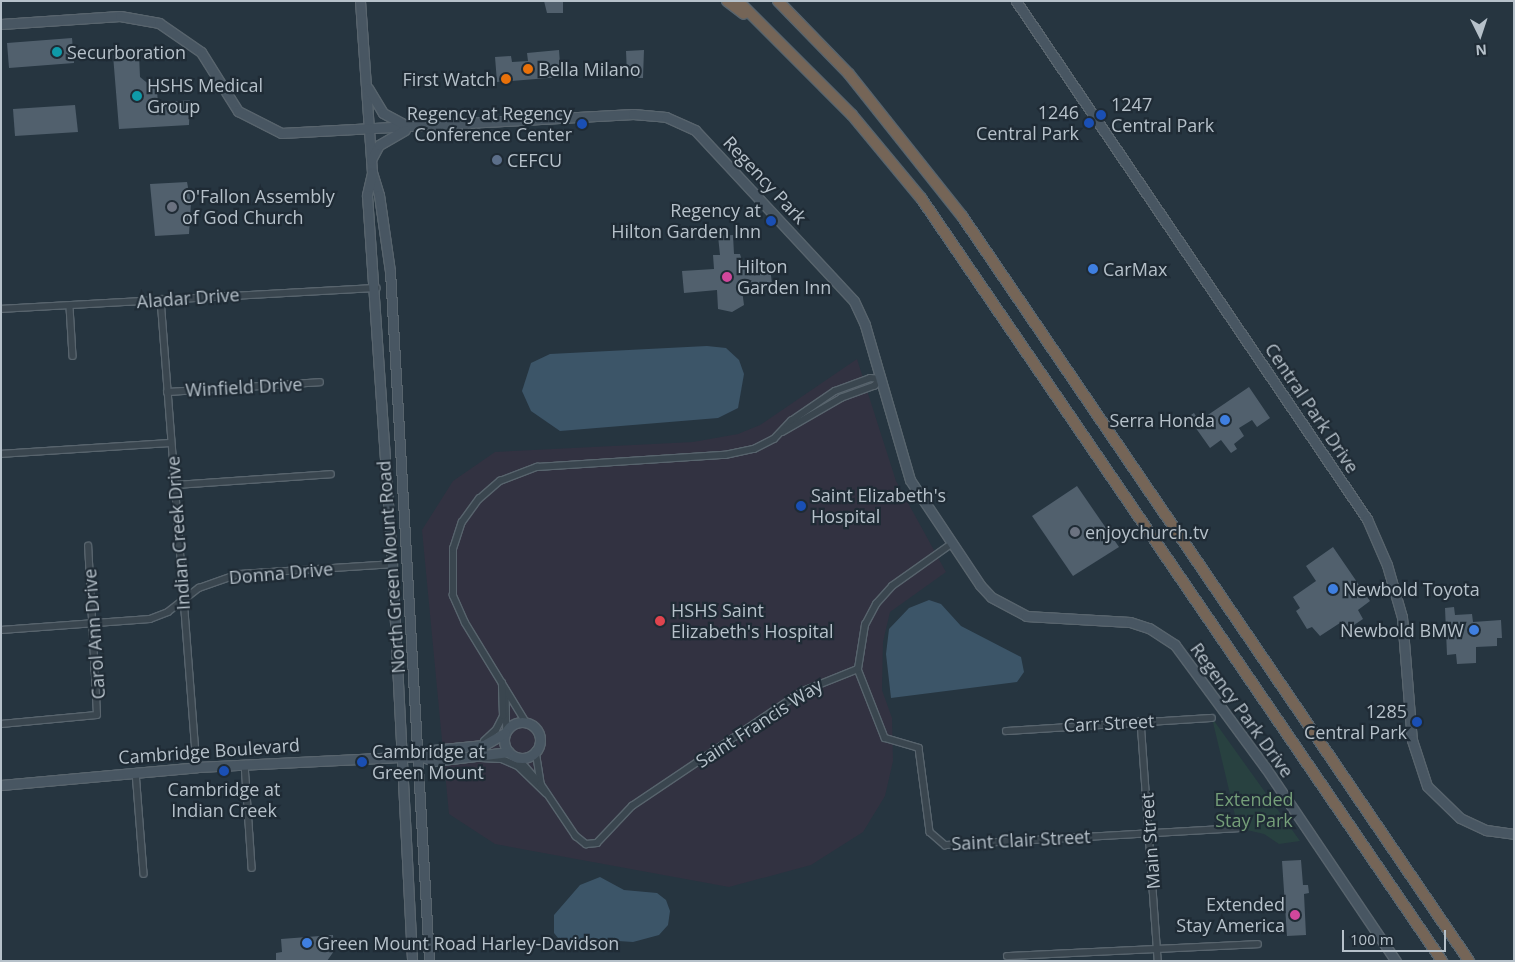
<!DOCTYPE html>
<style>
body{margin:0}
#map{position:relative;width:1515px;height:962px;overflow:hidden;background:#263540;font-family:"Open Sans",sans-serif}
div>[style]{position:absolute}
.medical>*{inset:0;background:#323241}
.green>*{inset:0;background:#284140}
.water>*{inset:0;background:#3c5568}
.building>*{inset:0;background:#51606d}
.roads{filter:drop-shadow(1px 0 #58646d) drop-shadow(-1px 0 #58646d) drop-shadow(0 1px #58646d) drop-shadow(0 -1px #58646d)}
.street>*{height:5.5px;margin:-2.75px;padding:0 2.75px;transform-origin:2.75px;border-radius:2.75px;background:#3a464f}
.secondary>*{height:9px;margin:-4.5px;padding:0 4.5px;transform-origin:4.5px;border-radius:4.5px;background:#485662}
.secondary>.ring{margin:-4.5px;padding:0;box-sizing:content-box;background:none;border:9px solid #485662;border-radius:50%}
.highway>*{height:10px;margin:-5px;padding:0 5px;transform-origin:5px;border-radius:5px;background:#756557}
.dots>*{width:14px;height:14px;translate:-50% -50%;box-sizing:border-box;border:2px solid #1f2b35;border-radius:50%}
span{translate:-50% -50%;white-space:nowrap;text-align:center;line-height:1.15;-webkit-text-stroke:4.5px #1f2b35;paint-order:stroke}
.poi-label{font-size:18px;color:#b6c1ca}
.left{translate:0 -50%;text-align:left}
.right{translate:-100% -50%;text-align:right}
.street-label{font-size:18px;color:#b6c1ca}
.park-label{font-size:18px;color:#759f79}
.frame{position:absolute;inset:0;border:2px solid #b6c1ca;pointer-events:none}
.north{position:absolute;left:1455px;top:10px;width:50px;height:50px;-webkit-text-stroke:4px #1f2b35;paint-order:stroke;rotate:176deg;font-size:14px;font-weight:700;line-height:20px;text-align:center;color:#b6c1ca}
.north::after{content:'';display:block;margin:auto;width:18px;height:22px;background:#b6c1ca;clip-path:polygon(50% 0,100% 100%,50% 72%,0 100%)}
.scale{position:absolute;left:1342px;top:930px;width:104px;height:22px;box-sizing:border-box;border:2px solid #b6c1ca;border-top:0;padding-left:6px;font-size:15px;line-height:18px;white-space:nowrap;color:#b6c1ca;-webkit-text-stroke:4px #1f2b35;paint-order:stroke}
</style>
<div id="map">
<div class="medical">
<div style="clip-path:polygon(857px 359px,896px 481px,946px 572px,890px 612px,883px 642px,882px 690px,892px 718px,893px 761px,885px 796px,863px 832px,811px 865px,729px 887px,495px 844px,449px 814px,422px 530px,453px 481px,495px 452px,693px 442px,738px 434px,760px 425px)"></div>
</div>
<div class="green">
<div style="clip-path:polygon(1212px 718px,1300px 841px,1279px 844px,1264px 834px,1238px 828px)"></div>
</div>
<div class="water">
<div style="clip-path:polygon(707px 346px,726px 348px,739px 360px,744px 374px,738px 408px,718px 418px,560px 431px,531px 411px,522px 391px,531px 363px,550px 354px)"></div>
<div style="clip-path:polygon(929px 600px,941px 604px,961px 626px,1021px 657px,1024px 672px,1017px 682px,891px 698px,886px 654px,889px 629px,909px 608px)"></div>
<div style="clip-path:polygon(600px 877px,624px 890px,657px 893px,666px 900px,670px 911px,668px 925px,659px 935px,633px 942px,589px 939px,563px 944px,554px 933px,554px 915px,580px 885px)"></div>
</div>
<div class="building">
<div style="clip-path:polygon(544px 1px,563px 1px,563px 13px,547px 13px)"></div>
<div style="clip-path:polygon(72px 38px,74px 63px,9px 68px,7px 43px)"></div>
<div style="clip-path:polygon(559px 50px,561px 77px,497px 82px,495px 57px,511px 56px,512px 62px,528px 61px,527px 53px)"></div>
<div style="clip-path:polygon(644px 50px,643px 78px,632px 78px,632px 74px,627px 74px,626px 51px)"></div>
<div style="clip-path:polygon(139px 54px,140px 77px,157px 91px,158px 103px,190px 100px,189px 125px,119px 129px,113px 55px)"></div>
<div style="clip-path:polygon(75px 105px,78px 132px,15px 136px,13px 109px)"></div>
<div style="clip-path:polygon(187px 182px,191px 203px,189px 234px,155px 236px,150px 184px)"></div>
<div style="clip-path:polygon(733px 235px,734px 254px,740px 254px,744px 267px,770px 266px,772px 284px,742px 290px,744px 305px,732px 312px,718px 309px,717px 290px,684px 293px,682px 271px,714px 269px,713px 255px,720px 255px,718px 236px)"></div>
<div style="clip-path:polygon(1249px 387px,1270px 418px,1257px 427px,1252px 420px,1239px 428px,1244px 436px,1234px 444px,1237px 449px,1231px 453px,1221px 440px,1210px 448px,1188px 417px,1194px 413px,1199px 421px)"></div>
<div style="clip-path:polygon(1077px 486px,1119px 547px,1073px 576px,1032px 516px)"></div>
<div style="clip-path:polygon(1333px 547px,1370px 601px,1358px 610px,1363px 619px,1348px 629px,1343px 621px,1320px 636px,1312px 627px,1307px 629px,1296px 611px,1300px 608px,1293px 597px,1316px 581px,1306px 566px)"></div>
<div style="clip-path:polygon(1454px 607px,1455px 615px,1472px 614px,1473px 622px,1501px 620px,1502px 638px,1497px 638px,1497px 646px,1476px 647px,1476px 663px,1457px 664px,1456px 654px,1447px 655px,1445px 608px)"></div>
<div style="clip-path:polygon(1301px 860px,1303px 885px,1308px 885px,1309px 893px,1304px 894px,1306px 935px,1287px 936px,1282px 861px)"></div>
<div style="clip-path:polygon(333px 935px,334px 951px,327px 961px,276px 961px,276px 953px,282px 952px,281px 939px)"></div>
</div>
<div class="roads">
<div class="street">
<div style="left:161px;top:299px;width:469px;rotate:85.6deg"></div>
<div style="left:70px;top:307px;width:49px;rotate:86.5deg"></div>
<div style="left:1px;top:309px;width:376px;rotate:-3.2deg"></div>
<div style="left:167px;top:392px;width:153px;rotate:-3.7deg"></div>
<div style="left:1px;top:454px;width:170px;rotate:-3.7deg"></div>
<div style="left:175px;top:485px;width:156px;rotate:-4deg"></div>
<div style="left:1px;top:630px;width:149px;rotate:-4.2deg"></div>
<div style="left:150px;top:619px;width:19px;rotate:-21deg"></div>
<div style="left:168px;top:612px;width:39px;rotate:-38deg"></div>
<div style="left:199px;top:588px;width:42px;rotate:-19.3deg"></div>
<div style="left:239px;top:574px;width:153px;rotate:-3.7deg"></div>
<div style="left:858px;top:669px;width:74px;rotate:68.6deg"></div>
<div style="left:885px;top:738px;width:35px;rotate:16deg"></div>
<div style="left:919px;top:748px;width:85px;rotate:82.5deg"></div>
<div style="left:930px;top:832px;width:20px;rotate:41deg"></div>
<div style="left:945px;top:845px;width:293px;rotate:-3.3deg"></div>
<div style="left:506px;top:690px;width:39px;rotate:89deg"></div>
<div style="left:1141px;top:721px;width:241px;rotate:85.9deg"></div>
<div style="left:526px;top:723px;width:117px;rotate:-121.4deg"></div>
<div style="left:465px;top:623px;width:30px;rotate:-114deg"></div>
<div style="left:453px;top:596px;width:47px;rotate:-90deg"></div>
<div style="left:453px;top:549px;width:28px;rotate:-72deg"></div>
<div style="left:462px;top:522px;width:29px;rotate:-54deg"></div>
<div style="left:479px;top:499px;width:28px;rotate:-41deg"></div>
<div style="left:500px;top:481px;width:40px;rotate:-21deg"></div>
<div style="left:537px;top:467px;width:188px;rotate:-3.7deg"></div>
<div style="left:725px;top:455px;width:30px;rotate:-12deg"></div>
<div style="left:754px;top:449px;width:22px;rotate:-27deg"></div>
<div style="left:774px;top:439px;width:25px;rotate:-47deg"></div>
<div style="left:791px;top:421px;width:53px;rotate:-34.3deg"></div>
<div style="left:835px;top:391px;width:37px;rotate:-20deg"></div>
<div style="left:870px;top:378px;width:11px;rotate:5deg"></div>
<div style="left:881px;top:379px;width:9px;rotate:131deg"></div>
<div style="left:875px;top:386px;width:35px;rotate:160deg"></div>
<div style="left:842px;top:398px;width:68px;rotate:150deg"></div>
<div style="left:1px;top:724px;width:96px;rotate:-5.4deg"></div>
<div style="left:97px;top:715px;width:169px;rotate:-93deg"></div>
<div style="left:1006px;top:731px;width:206px;rotate:-3.6deg"></div>
<div style="left:484px;top:741px;width:16px;rotate:-43deg"></div>
<div style="left:496px;top:730px;width:16px;rotate:-63deg"></div>
<div style="left:503px;top:716px;width:33px;rotate:-92deg"></div>
<div style="left:536px;top:751px;width:33px;rotate:81deg"></div>
<div style="left:481px;top:758px;width:21px;rotate:3deg"></div>
<div style="left:502px;top:759px;width:17px;rotate:24deg"></div>
<div style="left:518px;top:766px;width:39px;rotate:44deg"></div>
<div style="left:518px;top:758px;width:35px;rotate:49deg"></div>
<div style="left:541px;top:784px;width:63px;rotate:56.1deg"></div>
<div style="left:576px;top:836px;width:13px;rotate:39deg"></div>
<div style="left:586px;top:844px;width:11px;rotate:-5deg"></div>
<div style="left:597px;top:843px;width:51px;rotate:-46.6deg"></div>
<div style="left:632px;top:806px;width:206px;rotate:-33.9deg"></div>
<div style="left:803px;top:691px;width:59px;rotate:-21.8deg"></div>
<div style="left:858px;top:669px;width:45px;rotate:-81deg"></div>
<div style="left:865px;top:625px;width:24px;rotate:-62deg"></div>
<div style="left:876px;top:604px;width:24px;rotate:-48deg"></div>
<div style="left:892px;top:586px;width:71px;rotate:-35.3deg"></div>
<div style="left:245px;top:764px;width:104px;rotate:86.1deg"></div>
<div style="left:136px;top:772px;width:102px;rotate:85.5deg"></div>
<div style="left:1007px;top:956px;width:251px;rotate:-2.7deg"></div>
</div>
<div class="secondary">
<div style="left:360px;top:1px;width:171px;rotate:86deg"></div>
<div style="left:372px;top:172px;width:24px;rotate:73deg"></div>
<div style="left:379px;top:195px;width:77px;rotate:81.8deg"></div>
<div style="left:390px;top:271px;width:691px;rotate:86.76deg"></div>
<div style="left:1016px;top:1px;width:626px;rotate:55.88deg"></div>
<div style="left:1367px;top:519px;width:50px;rotate:66.5deg"></div>
<div style="left:1387px;top:565px;width:54px;rotate:73.9deg"></div>
<div style="left:1402px;top:617px;width:123px;rotate:85.4deg"></div>
<div style="left:1412px;top:740px;width:48px;rotate:71.9deg"></div>
<div style="left:1427px;top:786px;width:46px;rotate:44.1deg"></div>
<div style="left:1460px;top:818px;width:29px;rotate:25deg"></div>
<div style="left:1486px;top:830px;width:28px;rotate:8deg"></div>
<div style="left:1px;top:24px;width:119px;rotate:-3.8deg"></div>
<div style="left:120px;top:16px;width:40px;rotate:10deg"></div>
<div style="left:159px;top:23px;width:51px;rotate:34.6deg"></div>
<div style="left:201px;top:52px;width:70px;rotate:57.9deg"></div>
<div style="left:238px;top:111px;width:48px;rotate:27.1deg"></div>
<div style="left:281px;top:133px;width:353px;rotate:-3.1deg"></div>
<div style="left:633px;top:114px;width:33px;rotate:5deg"></div>
<div style="left:666px;top:117px;width:32px;rotate:24deg"></div>
<div style="left:695px;top:130px;width:233px;rotate:47.1deg"></div>
<div style="left:854px;top:301px;width:26px;rotate:65deg"></div>
<div style="left:865px;top:325px;width:161px;rotate:73.8deg"></div>
<div style="left:910px;top:480px;width:126px;rotate:56.3deg"></div>
<div style="left:980px;top:585px;width:16px;rotate:47deg"></div>
<div style="left:991px;top:597px;width:40px;rotate:28deg"></div>
<div style="left:1026px;top:616px;width:104px;rotate:3.3deg"></div>
<div style="left:1130px;top:622px;width:20px;rotate:18deg"></div>
<div style="left:1149px;top:628px;width:31px;rotate:33deg"></div>
<div style="left:1175px;top:645px;width:152px;rotate:53.6deg"></div>
<div style="left:1265px;top:767px;width:234px;rotate:56deg"></div>
<div style="left:368px;top:88px;width:29px;rotate:59deg"></div>
<div style="left:383px;top:113px;width:27px;rotate:28deg"></div>
<div style="left:371px;top:160px;width:17px;rotate:-62deg"></div>
<div style="left:379px;top:145px;width:30px;rotate:-30deg"></div>
<div style="left:372px;top:173px;width:23px;rotate:103deg"></div>
<div style="left:367px;top:195px;width:370px;rotate:86.1deg"></div>
<div style="left:392px;top:564px;width:398px;rotate:87.1deg"></div>
<div class="ring" style="left:504px;top:722px;width:27px;height:27px"></div>
<div style="left:420px;top:756px;width:15px;rotate:20deg"></div>
<div style="left:434px;top:761px;width:75px;rotate:-6.9deg"></div>
<div style="left:1px;top:785px;width:197px;rotate:-5.2deg"></div>
<div style="left:197px;top:767px;width:223px;rotate:-2.8deg"></div>
<div style="left:420px;top:756px;width:14px;rotate:-25deg"></div>
<div style="left:433px;top:750px;width:51px;rotate:-5.6deg"></div>
<div style="left:484px;top:745px;width:24px;rotate:-30deg"></div>
</div>
<div class="highway">
<div style="left:727px;top:1px;width:21px;rotate:37deg"></div>
<div style="left:738px;top:1px;width:161px;rotate:45deg"></div>
<div style="left:852px;top:115px;width:108px;rotate:50.3deg"></div>
<div style="left:921px;top:198px;width:924px;rotate:55.67deg"></div>
<div style="left:778px;top:1px;width:102px;rotate:45.8deg"></div>
<div style="left:849px;top:74px;width:181px;rotate:51.5deg"></div>
<div style="left:962px;top:216px;width:901px;rotate:55.76deg"></div>
</div>
</div>
<div class="dots">
<div style="left:57px;top:52px;background:#0f9aa8"></div>
<div style="left:528px;top:69px;background:#e8710a"></div>
<div style="left:506px;top:79px;background:#e8710a"></div>
<div style="left:137px;top:96px;background:#0f9aa8"></div>
<div style="left:1101px;top:115px;background:#1a4fb4"></div>
<div style="left:1089px;top:123px;background:#1a4fb4"></div>
<div style="left:582px;top:124px;background:#1a4fb4"></div>
<div style="left:497px;top:160px;background:#5c6f8a"></div>
<div style="left:172px;top:207px;background:#6b7280"></div>
<div style="left:771px;top:221px;background:#1a4fb4"></div>
<div style="left:1093px;top:269px;background:#3f7fe0"></div>
<div style="left:727px;top:277px;background:#d1479c"></div>
<div style="left:1225px;top:420px;background:#3f7fe0"></div>
<div style="left:801px;top:506px;background:#1a4fb4"></div>
<div style="left:1075px;top:532px;background:#6b7280"></div>
<div style="left:1333px;top:589px;background:#3f7fe0"></div>
<div style="left:660px;top:621px;background:#e0444e"></div>
<div style="left:1474px;top:630px;background:#3f7fe0"></div>
<div style="left:1417px;top:722px;background:#1a4fb4"></div>
<div style="left:362px;top:762px;background:#1a4fb4"></div>
<div style="left:224px;top:771px;background:#1a4fb4"></div>
<div style="left:1295px;top:915px;background:#d1479c"></div>
<div style="left:307px;top:943px;background:#3f7fe0"></div>
</div>
<div class="poi-label">
<span class="left" style="left:67px;top:52px">Securboration</span>
<span class="left" style="left:538px;top:69px">Bella Milano</span>
<span class="right" style="left:496px;top:79px">First Watch</span>
<span class="left" style="left:147px;top:96px">HSHS Medical<br>Group</span>
<span class="left" style="left:1111px;top:115px">1247<br>Central Park</span>
<span class="right" style="left:1079px;top:123px">1246<br>Central Park</span>
<span class="right" style="left:572px;top:124px">Regency at Regency<br>Conference Center</span>
<span class="left" style="left:507px;top:160px">CEFCU</span>
<span class="left" style="left:182px;top:207px">O'Fallon Assembly<br>of God Church</span>
<span class="right" style="left:761px;top:221px">Regency at<br>Hilton Garden Inn</span>
<span class="left" style="left:737px;top:277px">Hilton<br>Garden Inn</span>
<span class="left" style="left:1103px;top:269px">CarMax</span>
<span class="right" style="left:1215px;top:420px">Serra Honda</span>
<span class="left" style="left:811px;top:506px">Saint Elizabeth's<br>Hospital</span>
<span class="left" style="left:1085px;top:532px">enjoychurch.tv</span>
<span class="left" style="left:1343px;top:589px">Newbold Toyota</span>
<span class="left" style="left:671px;top:621px">HSHS Saint<br>Elizabeth's Hospital</span>
<span class="right" style="left:1464px;top:630px">Newbold BMW</span>
<span class="right" style="left:1407px;top:722px">1285<br>Central Park</span>
<span class="left" style="left:372px;top:762px">Cambridge at<br>Green Mount</span>
<span style="left:224px;top:800px">Cambridge at<br>Indian Creek</span>
<span class="right" style="left:1285px;top:915px">Extended<br>Stay America</span>
<span class="left" style="left:317px;top:943px">Green Mount Road Harley-Davidson</span>
</div>
<div class="street-label">
<span style="left:765px;top:180px;rotate:47deg">Regency Park</span>
<span style="left:188px;top:298px;rotate:-4deg">Aladar Drive</span>
<span style="left:244px;top:387px;rotate:-3deg">Winfield Drive</span>
<span style="left:1312px;top:408px;rotate:56deg">Central Park Drive</span>
<span style="left:178px;top:533px;rotate:-94deg">Indian Creek Drive</span>
<span style="left:391px;top:567px;rotate:-94deg">North Green Mount Road</span>
<span style="left:281px;top:573px;rotate:-5deg">Donna Drive</span>
<span style="left:94px;top:634px;rotate:-94deg">Carol Ann Drive</span>
<span style="left:1242px;top:710px;rotate:54deg">Regency Park Drive</span>
<span style="left:759px;top:723px;rotate:-33deg">Saint Francis Way</span>
<span style="left:1109px;top:723px;rotate:-3deg">Carr Street</span>
<span style="left:209px;top:751px;rotate:-4deg">Cambridge Boulevard</span>
<span style="left:1021px;top:840px;rotate:-3deg">Saint Clair Street</span>
<span style="left:1150px;top:841px;rotate:-94deg">Main Street</span>
</div>
<div class="park-label">
<span style="left:1254px;top:810px">Extended<br>Stay Park</span>
</div>
<div class="frame"></div>
<div class="north">N</div>
<div class="scale">100 m</div>
</div>
